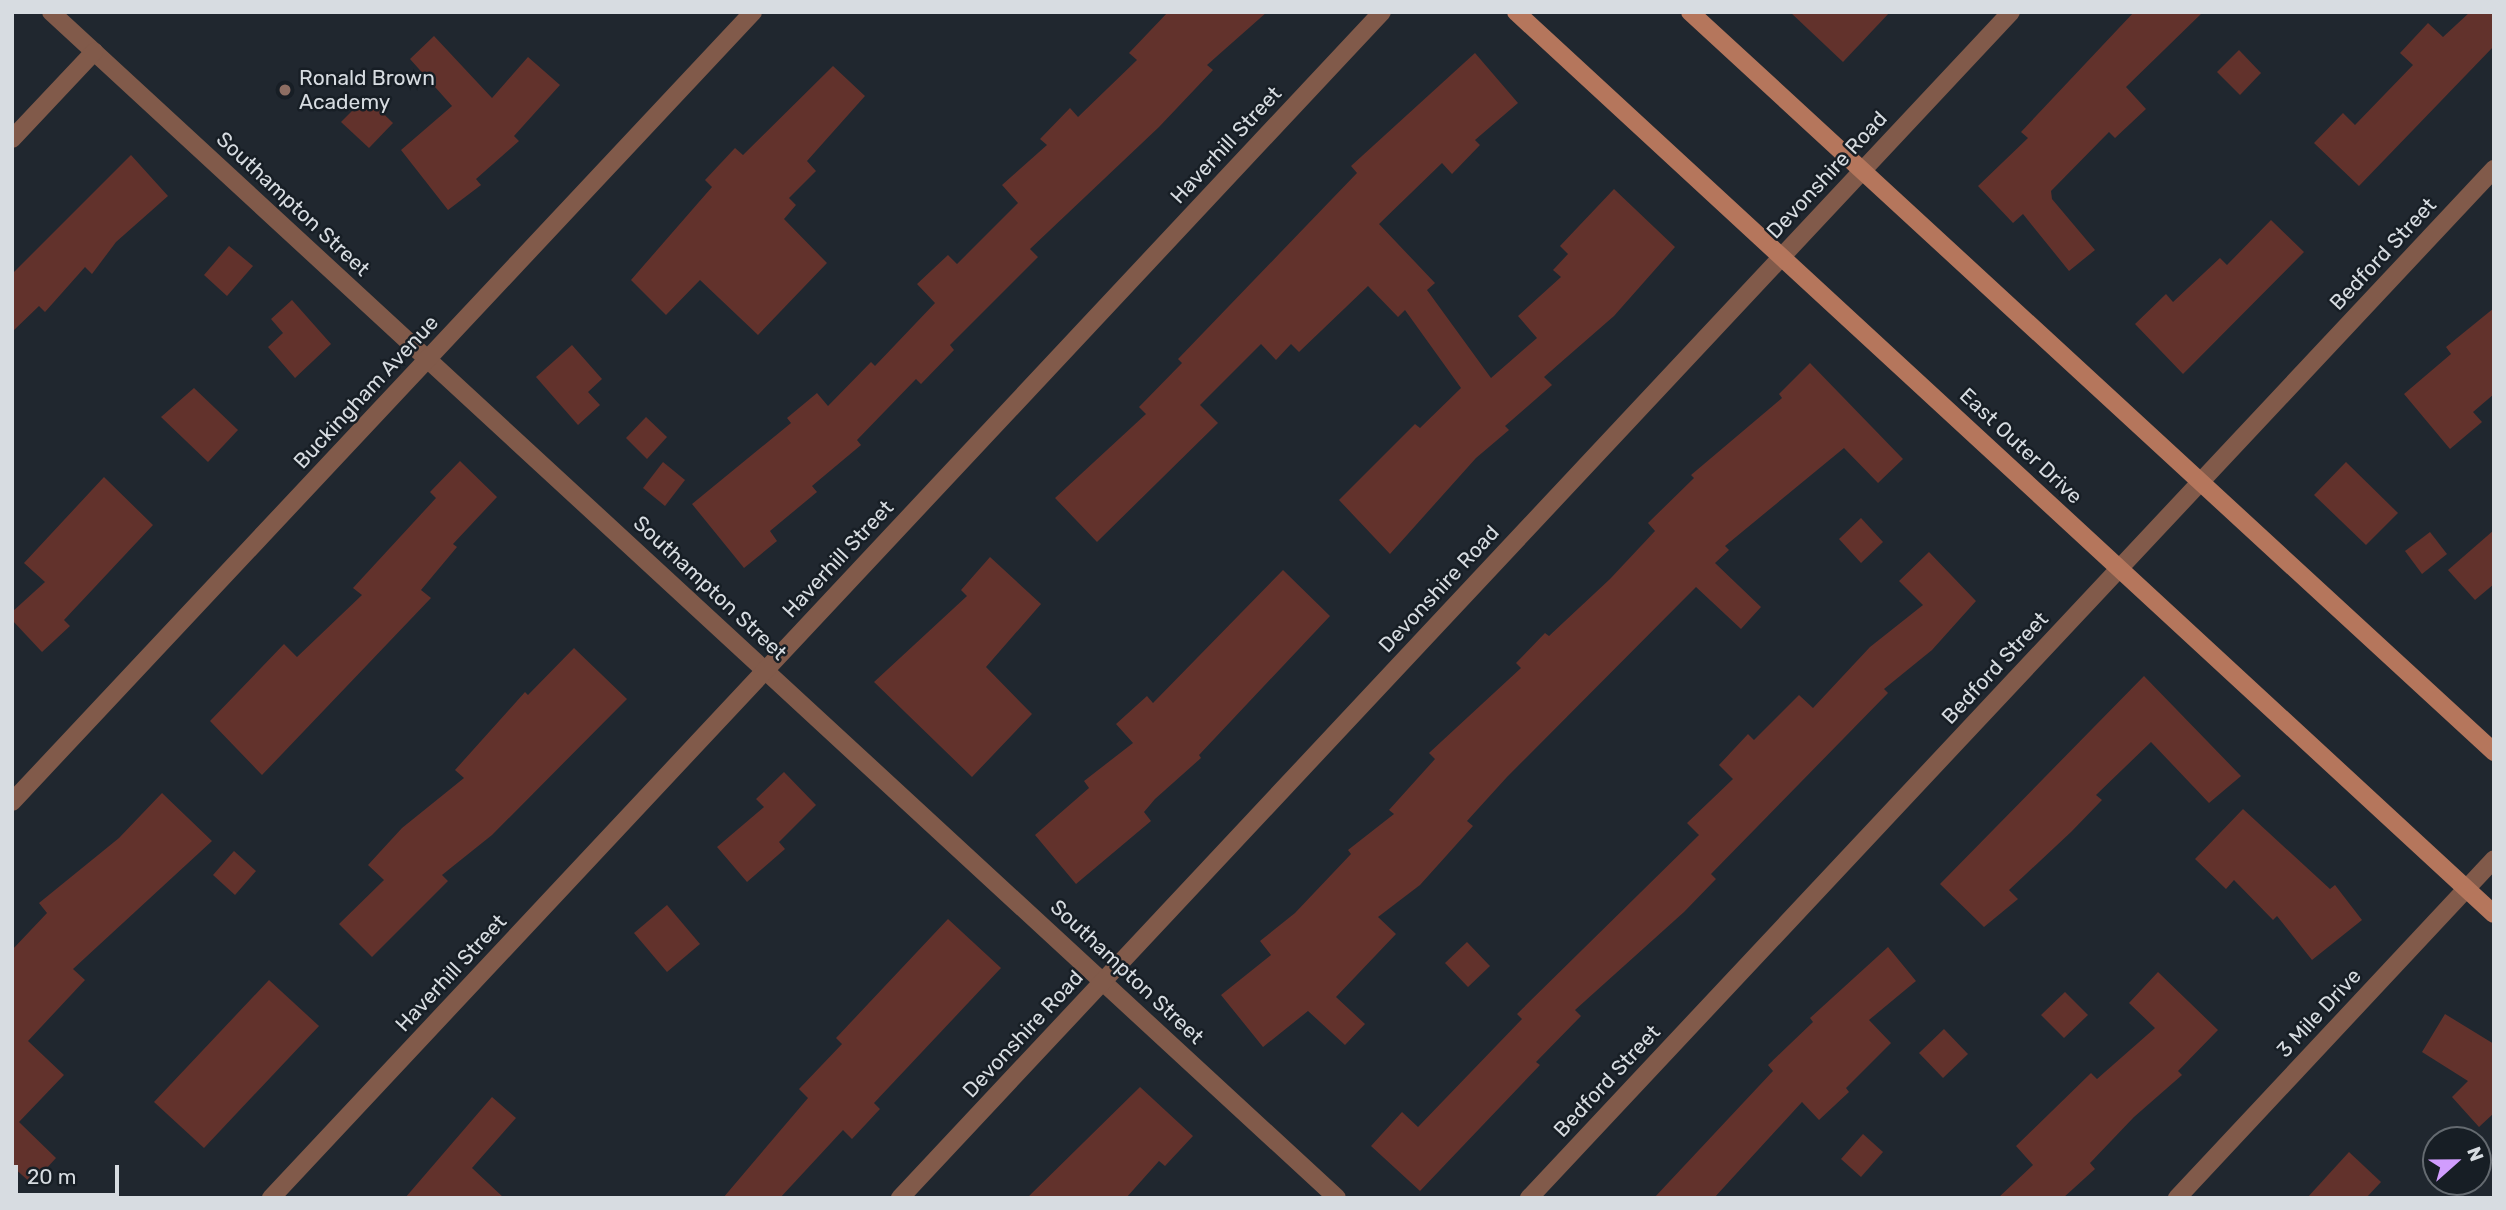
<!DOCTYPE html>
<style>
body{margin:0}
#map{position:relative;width:2506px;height:1210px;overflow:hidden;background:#20272f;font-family:Rubik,sans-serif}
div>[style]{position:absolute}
.building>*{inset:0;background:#62322c}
.street>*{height:18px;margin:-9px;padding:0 9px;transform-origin:9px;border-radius:9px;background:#815a4a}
.secondary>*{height:18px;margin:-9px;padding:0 9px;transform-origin:9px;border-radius:9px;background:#b5765c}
.dots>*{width:19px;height:19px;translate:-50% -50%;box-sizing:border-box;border:4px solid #171e25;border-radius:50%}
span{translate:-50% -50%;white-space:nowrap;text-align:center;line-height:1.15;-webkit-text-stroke:5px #171e25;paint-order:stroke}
.poi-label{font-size:21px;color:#d7dce1}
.left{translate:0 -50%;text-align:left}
.street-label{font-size:21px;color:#d7dce1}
.frame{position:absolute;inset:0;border:14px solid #d7dce1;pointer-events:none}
.north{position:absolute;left:2422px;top:1126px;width:70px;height:70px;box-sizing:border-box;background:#171e25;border:2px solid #646a70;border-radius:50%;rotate:69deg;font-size:19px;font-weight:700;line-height:28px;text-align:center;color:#d7dce1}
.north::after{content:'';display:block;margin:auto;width:24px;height:32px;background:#d19dfe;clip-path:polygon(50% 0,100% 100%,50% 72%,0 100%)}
.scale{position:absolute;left:14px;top:1165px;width:105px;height:32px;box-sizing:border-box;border:4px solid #d7dce1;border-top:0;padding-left:9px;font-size:21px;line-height:24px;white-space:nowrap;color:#d7dce1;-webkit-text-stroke:5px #171e25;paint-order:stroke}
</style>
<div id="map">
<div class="building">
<div style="clip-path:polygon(1168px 12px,1267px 12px,1207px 65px,1213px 70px,1159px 127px,1030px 249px,1038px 257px,950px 345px,954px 350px,921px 384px,916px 379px,857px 440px,861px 445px,812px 486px,817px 492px,770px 531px,777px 541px,744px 568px,692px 504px,791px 423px,787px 418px,817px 393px,828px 406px,871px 362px,875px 366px,935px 303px,917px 284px,948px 255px,957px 264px,1018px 203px,1002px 185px,1047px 145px,1040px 139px,1070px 108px,1078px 117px,1137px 60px,1129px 53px)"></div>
<div style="clip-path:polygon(1790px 12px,1890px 12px,1843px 62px)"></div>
<div style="clip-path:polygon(2134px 12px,2203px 12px,2126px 87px,2146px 109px,2115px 138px,2109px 132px,2051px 191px,2052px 199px,2095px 250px,2069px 271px,2023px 214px,2013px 223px,1978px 186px,2028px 138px,2021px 132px)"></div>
<div style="clip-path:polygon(2470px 12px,2494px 12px,2494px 46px,2359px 186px,2314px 143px,2343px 113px,2355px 125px,2413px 65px,2400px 53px,2428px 23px,2443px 37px)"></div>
<div style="clip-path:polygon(434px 36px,492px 98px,528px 57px,560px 85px,514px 136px,519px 141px,476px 179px,481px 185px,448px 210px,401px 150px,452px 106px,410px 59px)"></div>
<div style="clip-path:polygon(2239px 50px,2261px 73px,2240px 95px,2217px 72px)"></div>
<div style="clip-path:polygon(1475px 53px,1518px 103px,1475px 140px,1480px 145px,1452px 174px,1442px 163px,1379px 224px,1435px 283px,1427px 290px,1491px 378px,1537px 338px,1518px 316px,1561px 277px,1553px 270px,1568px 254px,1560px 246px,1614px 189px,1675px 247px,1614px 316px,1544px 377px,1552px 385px,1505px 426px,1509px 430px,1476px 458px,1390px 554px,1339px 500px,1415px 424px,1420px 428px,1461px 388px,1405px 310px,1398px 317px,1368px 286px,1299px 352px,1291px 344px,1276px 360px,1261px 344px,1200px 405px,1218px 423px,1097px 542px,1055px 498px,1146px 414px,1139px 407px,1182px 363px,1178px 359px,1357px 173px,1351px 166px)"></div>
<div style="clip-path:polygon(833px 66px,865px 96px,807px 161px,816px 171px,789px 198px,796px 205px,784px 219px,827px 263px,758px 335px,700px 280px,666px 315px,631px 280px,712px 187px,705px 180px,735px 148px,743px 155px)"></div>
<div style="clip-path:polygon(366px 97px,393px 123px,369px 148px,341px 122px)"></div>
<div style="clip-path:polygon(131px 155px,168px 196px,116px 242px,92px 274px,85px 267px,45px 312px,39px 306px,12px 332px,12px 274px)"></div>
<div style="clip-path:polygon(2271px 220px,2304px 252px,2183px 374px,2135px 324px,2166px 294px,2173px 302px,2220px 258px,2227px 265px)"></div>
<div style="clip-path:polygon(229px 246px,253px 266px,227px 296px,204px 275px)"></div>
<div style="clip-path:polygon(292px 300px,331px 344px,295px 378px,268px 347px,283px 333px,271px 319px)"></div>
<div style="clip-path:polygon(2494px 308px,2494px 394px,2473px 412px,2482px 422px,2450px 449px,2404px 394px,2451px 354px,2446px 347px)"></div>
<div style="clip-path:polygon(572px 345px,602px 379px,588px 392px,600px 405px,578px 425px,536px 377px)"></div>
<div style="clip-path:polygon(1810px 363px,1903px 459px,1878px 483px,1844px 448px,1725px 546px,1729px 550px,1715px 563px,1761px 607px,1741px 629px,1696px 587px,1507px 777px,1467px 821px,1473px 826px,1420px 885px,1378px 917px,1396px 934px,1336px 997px,1365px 1024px,1345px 1045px,1308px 1011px,1263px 1047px,1221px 995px,1271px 955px,1260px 941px,1295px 913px,1351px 854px,1348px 850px,1394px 814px,1389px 810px,1435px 759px,1429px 753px,1521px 668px,1516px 663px,1545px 633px,1549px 636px,1610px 579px,1655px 531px,1648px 523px,1694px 478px,1691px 475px,1782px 398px,1779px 394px)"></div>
<div style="clip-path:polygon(194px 388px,238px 430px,208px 462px,161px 417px)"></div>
<div style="clip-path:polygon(646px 417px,667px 437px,647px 459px,626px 438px)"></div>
<div style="clip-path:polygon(460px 461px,497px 497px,453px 544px,457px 547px,421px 590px,431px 598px,262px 775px,210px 721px,284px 644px,297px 657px,362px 595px,353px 588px,436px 498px,430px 492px)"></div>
<div style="clip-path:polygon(663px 462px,685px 480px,665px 506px,643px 488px)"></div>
<div style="clip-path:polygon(2346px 462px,2398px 513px,2366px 545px,2314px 495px)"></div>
<div style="clip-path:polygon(104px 477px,153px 525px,64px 620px,70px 626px,42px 652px,12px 620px,12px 612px,45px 582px,24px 563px)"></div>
<div style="clip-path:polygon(1861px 518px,1883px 542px,1861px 563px,1839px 539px)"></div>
<div style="clip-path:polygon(2494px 530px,2494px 584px,2475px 600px,2448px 570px)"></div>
<div style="clip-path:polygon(2430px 532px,2447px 554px,2422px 574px,2405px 551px)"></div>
<div style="clip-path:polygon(1929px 552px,1976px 601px,1932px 650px,1884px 689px,1888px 693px,1711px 874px,1716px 879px,1684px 912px,1575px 1010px,1581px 1016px,1536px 1062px,1540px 1065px,1420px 1191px,1371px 1146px,1402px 1112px,1418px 1127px,1522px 1019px,1517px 1014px,1699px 835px,1687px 823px,1733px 779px,1719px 765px,1748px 734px,1754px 740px,1799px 695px,1813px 708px,1870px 647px,1923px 605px,1899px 581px)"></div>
<div style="clip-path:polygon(990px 557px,1041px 604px,986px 667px,1032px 714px,972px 777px,874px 682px,967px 596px,961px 590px)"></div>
<div style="clip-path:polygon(1283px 570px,1330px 616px,1199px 755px,1201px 758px,1155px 799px,1144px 812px,1151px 821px,1076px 884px,1035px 835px,1089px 788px,1084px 781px,1133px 743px,1116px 724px,1147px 696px,1153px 703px)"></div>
<div style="clip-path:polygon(574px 648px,627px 699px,492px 835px,442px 875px,448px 881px,372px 957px,339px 924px,384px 880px,368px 865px,402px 828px,464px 778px,455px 770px,525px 692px,528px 695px)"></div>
<div style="clip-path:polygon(2144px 676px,2241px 776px,2209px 803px,2151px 742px,2096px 795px,2102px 800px,2071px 832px,2009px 890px,2018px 899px,1984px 927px,1940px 884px)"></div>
<div style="clip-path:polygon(784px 772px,816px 805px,779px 842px,785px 849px,747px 882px,717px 847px,764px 807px,756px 799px)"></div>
<div style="clip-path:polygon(162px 793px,212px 841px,73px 969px,85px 980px,28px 1041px,64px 1075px,19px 1122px,56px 1158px,32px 1184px,12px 1166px,12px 950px,47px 913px,39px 903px,119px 838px)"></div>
<div style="clip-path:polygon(2243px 809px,2330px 889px,2335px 885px,2362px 920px,2312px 960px,2277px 916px,2273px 920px,2234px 880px,2226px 889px,2195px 859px)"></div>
<div style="clip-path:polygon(234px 851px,256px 871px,235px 895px,213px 875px)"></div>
<div style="clip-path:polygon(667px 905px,700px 944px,667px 972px,634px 933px)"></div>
<div style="clip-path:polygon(948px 919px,1001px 968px,874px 1103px,880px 1109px,852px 1139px,843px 1130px,780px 1198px,723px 1198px,808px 1098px,799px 1089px,842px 1044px,836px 1038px)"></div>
<div style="clip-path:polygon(1467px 942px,1490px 966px,1468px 987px,1445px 963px)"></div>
<div style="clip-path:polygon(1888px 947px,1916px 981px,1869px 1020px,1891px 1043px,1846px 1088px,1849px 1092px,1819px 1120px,1802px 1102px,1714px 1198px,1654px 1198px,1773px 1071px,1768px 1065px,1813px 1022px,1810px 1018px)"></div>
<div style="clip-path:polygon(2158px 972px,2218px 1030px,2178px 1071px,2182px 1075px,2134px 1117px,2090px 1163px,2095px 1169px,2063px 1198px,1998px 1198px,2033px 1165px,2016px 1146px,2091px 1073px,2097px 1079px,2155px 1028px,2129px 1003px)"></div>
<div style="clip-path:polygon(269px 980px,319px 1026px,204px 1148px,154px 1102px)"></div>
<div style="clip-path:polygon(2065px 992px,2088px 1015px,2064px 1038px,2041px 1015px)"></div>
<div style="clip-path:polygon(2445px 1014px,2494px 1044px,2494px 1113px,2479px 1127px,2452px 1097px,2468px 1081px,2422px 1052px)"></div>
<div style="clip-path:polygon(1944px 1029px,1968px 1054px,1943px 1078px,1919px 1053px)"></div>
<div style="clip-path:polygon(1140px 1087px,1193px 1136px,1165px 1166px,1159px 1161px,1126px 1198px,1027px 1198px)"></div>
<div style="clip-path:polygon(492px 1097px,516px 1118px,472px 1168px,504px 1198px,405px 1198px)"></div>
<div style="clip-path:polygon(1863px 1134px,1883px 1152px,1861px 1177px,1841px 1159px)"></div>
<div style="clip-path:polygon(2349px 1152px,2381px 1182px,2366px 1198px,2307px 1198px)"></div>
</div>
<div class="street">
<div style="left:51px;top:12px;width:1749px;rotate:42.68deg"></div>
<div style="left:12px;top:139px;width:120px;rotate:-46.7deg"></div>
<div style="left:12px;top:802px;width:1083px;rotate:-46.83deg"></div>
<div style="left:271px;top:1198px;width:1625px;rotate:-46.87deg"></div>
<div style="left:900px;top:1198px;width:1625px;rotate:-46.87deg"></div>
<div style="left:1529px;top:1198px;width:1411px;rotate:-46.84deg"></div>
<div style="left:2177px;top:1198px;width:464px;rotate:-46.9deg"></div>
</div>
<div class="secondary">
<div style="left:1516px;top:12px;width:1330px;rotate:42.69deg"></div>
<div style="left:1690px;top:12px;width:1093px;rotate:42.63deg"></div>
</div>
<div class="dots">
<div style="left:285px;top:90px;background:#8d6e63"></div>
</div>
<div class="poi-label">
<span class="left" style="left:299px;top:90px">Ronald Brown<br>Academy</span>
</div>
<div class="street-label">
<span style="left:1226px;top:145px;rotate:-47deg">Haverhill Street</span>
<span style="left:1827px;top:175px;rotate:-47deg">Devonshire Road</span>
<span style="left:293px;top:204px;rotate:43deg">Southampton Street</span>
<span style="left:2383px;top:254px;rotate:-47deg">Bedford Street</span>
<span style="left:366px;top:392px;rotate:-47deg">Buckingham Avenue</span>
<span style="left:2021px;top:446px;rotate:43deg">East Outer Drive</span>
<span style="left:838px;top:559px;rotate:-47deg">Haverhill Street</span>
<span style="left:710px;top:588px;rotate:43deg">Southampton Street</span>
<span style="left:1439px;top:589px;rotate:-47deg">Devonshire Road</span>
<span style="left:1995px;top:668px;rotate:-47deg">Bedford Street</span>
<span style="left:1127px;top:972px;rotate:43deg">Southampton Street</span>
<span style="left:451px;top:973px;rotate:-47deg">Haverhill Street</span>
<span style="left:2319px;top:1013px;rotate:-47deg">3 Mile Drive</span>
<span style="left:1023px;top:1034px;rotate:-47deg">Devonshire Road</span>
<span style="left:1607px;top:1081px;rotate:-47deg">Bedford Street</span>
</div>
<div class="frame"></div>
<div class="north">N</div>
<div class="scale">20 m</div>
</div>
